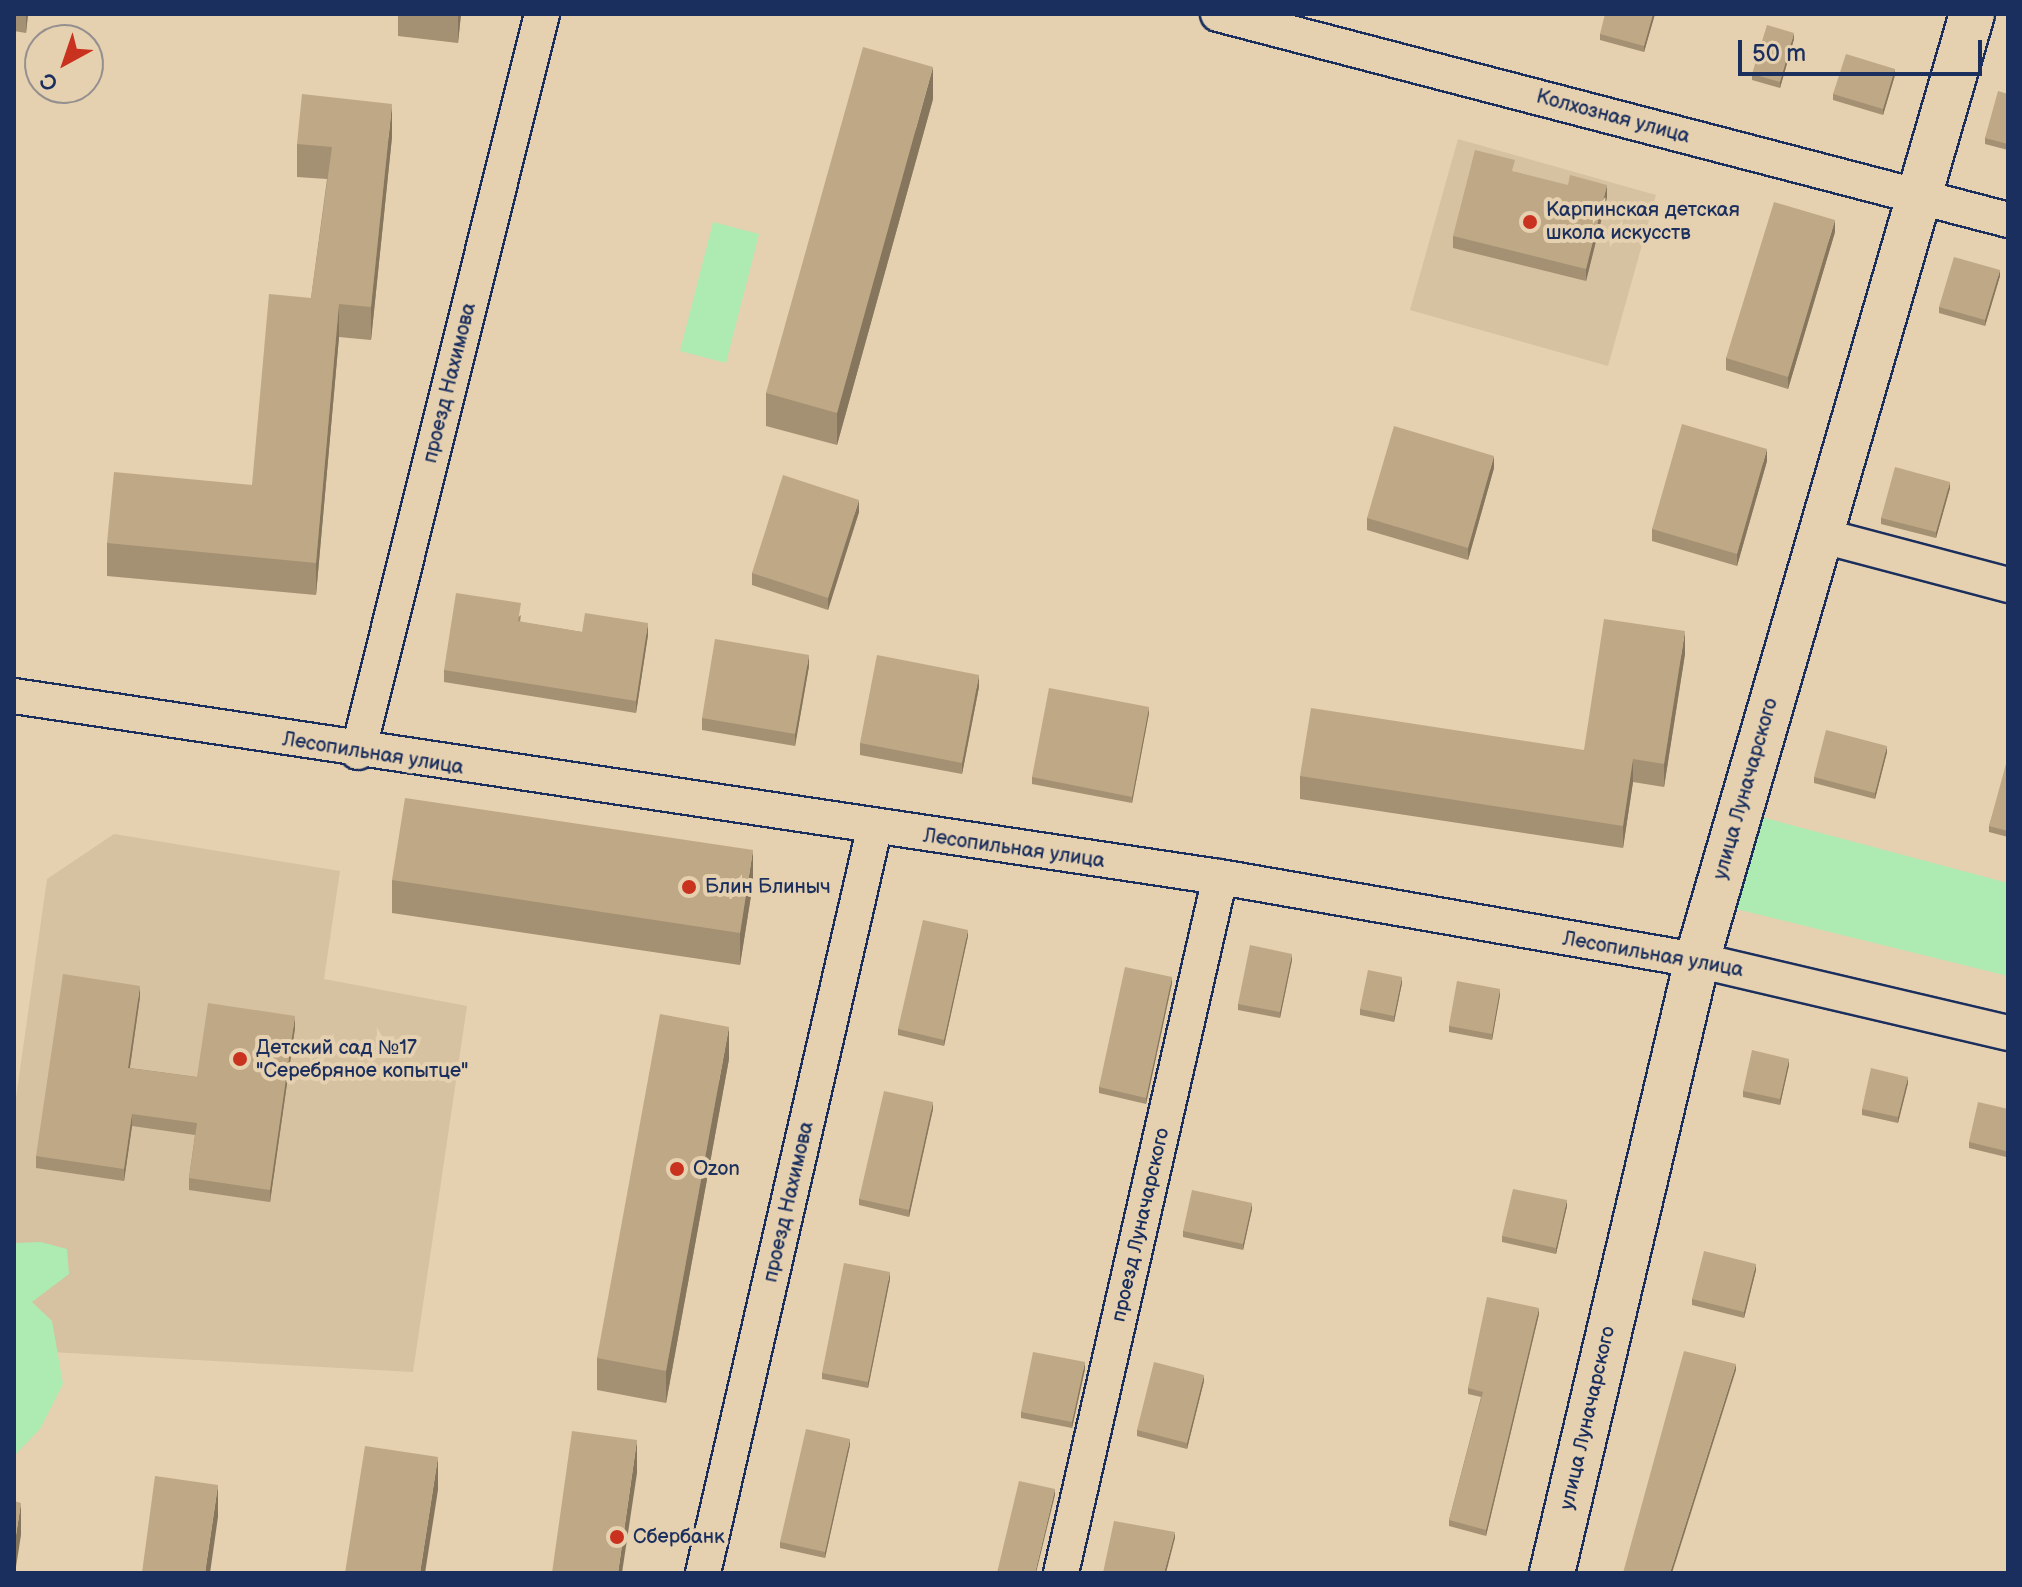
<!DOCTYPE html>
<meta charset="utf-8">
<style>
body{margin:0}
#map{position:relative;width:2022px;height:1587px;overflow:hidden;background:#e5d0af;font-family:"Balsamiq Sans",sans-serif}
div>[style]{position:absolute}
.built>*{inset:0;background:#d6c1a1}
.green>*{inset:0;background:#adebb3}
.roads{filter:drop-shadow(2px 0 #1b2f5e) drop-shadow(-2px 0 #1b2f5e) drop-shadow(0 2px #1b2f5e) drop-shadow(0 -2px #1b2f5e)}
.street>*{height:34px;margin:-17px;padding:0 17px;transform-origin:17px;border-radius:17px;background:#e5d0af}
.secondary>*{height:44px;margin:-22px;padding:0 22px;transform-origin:22px;border-radius:22px;background:#e5d0af}
.wall>*{inset:0;background:#a49072}
.shaded-wall>*{inset:0;background:#86765d}
.building>*{inset:0;background:#bfa885}
.dots>*{width:22px;height:22px;translate:-50% -50%;box-sizing:border-box;border:4px solid #e5d0af;border-radius:50%}
span{translate:-50% -50%;white-space:nowrap;text-align:center;line-height:1.15;-webkit-text-stroke:8px #e5d0af;paint-order:stroke}
.street-label{font-size:20px;color:#1b2f5e}
.poi-label{font-size:20px;color:#1b2f5e}
.left{translate:0 -50%;text-align:left}
.frame{position:absolute;inset:0;border:16px solid #1b2f5e;pointer-events:none}
.north{position:absolute;left:24px;top:24px;width:80px;height:80px;box-sizing:border-box;background:#e5d0af;border:2px solid #94908f;border-radius:50%;rotate:220deg;font-size:22px;font-weight:700;line-height:32px;text-align:center;color:#1b2f5e}
.north::after{content:'';display:block;margin:auto;width:28px;height:36px;background:#c8321e;clip-path:polygon(50% 0,100% 100%,50% 72%,0 100%)}
.scale{position:absolute;left:1738px;top:40px;width:244px;height:36px;box-sizing:border-box;border:4px solid #1b2f5e;border-top:0;padding-left:10px;font-size:24px;line-height:28px;white-space:nowrap;color:#1b2f5e;-webkit-text-stroke:6px #e5d0af;paint-order:stroke}
</style>
<div id="map">
<div class="built">
<div style="clip-path:polygon(1458px 139px,1656px 195px,1608px 366px,1410px 310px)"></div>
<div style="clip-path:polygon(114px 834px,340px 871px,324px 979px,467px 1006px,413px 1372px,14px 1350px,14px 1112px,47px 879px)"></div>
</div>
<div class="green">
<div style="clip-path:polygon(713px 222px,759px 234px,726px 363px,680px 351px)"></div>
<div style="clip-path:polygon(1754px 815px,2008px 883px,2008px 976px,1736px 909px)"></div>
<div style="clip-path:polygon(41px 1242px,67px 1249px,69px 1274px,32px 1302px,52px 1321px,63px 1384px,40px 1429px,14px 1456px,14px 1243px)"></div>
</div>
<div class="roads">
<div class="street">
<div style="left:1218px;top:14px;width:816px;rotate:14.61deg"></div>
<div style="left:1819px;top:535px;width:196px;rotate:14.8deg"></div>
<div style="left:14px;top:696px;width:1220px;rotate:8.54deg"></div>
<div style="left:1220px;top:877px;width:484px;rotate:9.9deg"></div>
<div style="left:1697px;top:960px;width:319px;rotate:13.2deg"></div>
<div style="left:358px;top:752px;width:761px;rotate:-76deg"></div>
<div style="left:703px;top:1573px;width:762px;rotate:-77.04deg"></div>
<div style="left:1061px;top:1573px;width:714px;rotate:-77.13deg"></div>
</div>
<div class="secondary">
<div style="left:1552px;top:1573px;width:630px;rotate:-76.69deg"></div>
<div style="left:1697px;top:960px;width:985px;rotate:-73.79deg"></div>
</div>
</div>
<div class="wall">
<div style="clip-path:polygon(14px 14px,28px 14px,26px 33px,14px 31px)"></div>
<div style="clip-path:polygon(398px 14px,461px 14px,458px 43px,398px 36px)"></div>
<div style="clip-path:polygon(1655px 14px,1644px 52px,1600px 40px,1600px 34px)"></div>
<div style="clip-path:polygon(1794px 39px,1780px 88px,1752px 80px,1752px 74px)"></div>
<div style="clip-path:polygon(1895px 75px,1883px 115px,1833px 100px,1833px 94px)"></div>
<div style="clip-path:polygon(2008px 94px,2008px 150px,1985px 144px,1985px 138px)"></div>
<div style="clip-path:polygon(933px 99px,837px 445px,766px 426px,766px 393px)"></div>
<div style="clip-path:polygon(392px 137px,371px 340px,339px 337px,316px 595px,107px 576px,107px 543px,252px 485px,311px 298px,327px 179px,297px 177px,297px 144px)"></div>
<div style="clip-path:polygon(1515px 172px,1607px 197px,1586px 281px,1453px 248px,1453px 236px)"></div>
<div style="clip-path:polygon(1835px 232px,1788px 389px,1726px 370px,1726px 358px)"></div>
<div style="clip-path:polygon(2000px 276px,1985px 326px,1939px 313px,1939px 307px)"></div>
<div style="clip-path:polygon(1767px 461px,1737px 566px,1652px 541px,1652px 529px)"></div>
<div style="clip-path:polygon(1494px 468px,1468px 560px,1367px 530px,1367px 518px)"></div>
<div style="clip-path:polygon(1950px 488px,1936px 538px,1881px 524px,1881px 518px)"></div>
<div style="clip-path:polygon(859px 512px,828px 610px,752px 585px,752px 573px)"></div>
<div style="clip-path:polygon(521px 615px,520px 622px,582px 632px,648px 635px,636px 713px,444px 682px,444px 670px)"></div>
<div style="clip-path:polygon(1685px 654px,1664px 787px,1633px 782px,1623px 848px,1300px 799px,1300px 776px,1584px 750px)"></div>
<div style="clip-path:polygon(809px 666px,795px 746px,702px 730px,702px 718px)"></div>
<div style="clip-path:polygon(979px 687px,962px 774px,860px 755px,860px 743px)"></div>
<div style="clip-path:polygon(1149px 713px,1132px 803px,1032px 784px,1032px 777px)"></div>
<div style="clip-path:polygon(1887px 752px,1875px 799px,1814px 783px,1814px 777px)"></div>
<div style="clip-path:polygon(2008px 765px,2008px 837px,1989px 832px,1989px 826px)"></div>
<div style="clip-path:polygon(392px 880px,753px 883px,740px 965px,392px 913px)"></div>
<div style="clip-path:polygon(968px 936px,944px 1046px,898px 1035px,898px 1029px)"></div>
<div style="clip-path:polygon(1292px 960px,1280px 1018px,1238px 1010px,1238px 1004px)"></div>
<div style="clip-path:polygon(1172px 983px,1146px 1104px,1099px 1093px,1099px 1087px)"></div>
<div style="clip-path:polygon(1402px 983px,1394px 1022px,1360px 1015px,1360px 1009px)"></div>
<div style="clip-path:polygon(1500px 995px,1492px 1040px,1449px 1032px,1449px 1026px)"></div>
<div style="clip-path:polygon(140px 997px,130px 1068px,197px 1077px,295px 1028px,270px 1202px,189px 1190px,189px 1178px,195px 1135px,132px 1126px,124px 1181px,36px 1168px,36px 1156px)"></div>
<div style="clip-path:polygon(729px 1059px,666px 1403px,597px 1390px,597px 1358px)"></div>
<div style="clip-path:polygon(1789px 1065px,1780px 1105px,1743px 1097px,1743px 1091px)"></div>
<div style="clip-path:polygon(1908px 1083px,1898px 1123px,1862px 1115px,1862px 1109px)"></div>
<div style="clip-path:polygon(933px 1109px,909px 1217px,859px 1205px,859px 1199px)"></div>
<div style="clip-path:polygon(2008px 1109px,2008px 1147px,2006px 1157px,1969px 1148px,1969px 1142px)"></div>
<div style="clip-path:polygon(1567px 1206px,1556px 1254px,1502px 1242px,1502px 1236px)"></div>
<div style="clip-path:polygon(1252px 1209px,1243px 1250px,1183px 1237px,1183px 1231px)"></div>
<div style="clip-path:polygon(1756px 1270px,1744px 1318px,1692px 1305px,1692px 1299px)"></div>
<div style="clip-path:polygon(890px 1279px,868px 1388px,822px 1379px,822px 1373px)"></div>
<div style="clip-path:polygon(1539px 1314px,1486px 1536px,1449px 1526px,1449px 1520px,1481px 1397px,1468px 1394px,1468px 1388px)"></div>
<div style="clip-path:polygon(1085px 1369px,1072px 1428px,1021px 1418px,1021px 1412px)"></div>
<div style="clip-path:polygon(1204px 1381px,1187px 1449px,1137px 1436px,1137px 1430px)"></div>
<div style="clip-path:polygon(850px 1445px,825px 1558px,780px 1548px,780px 1542px)"></div>
</div>
<div class="shaded-wall">
<div style="clip-path:polygon(26px 14px,28px 14px,26px 33px)"></div>
<div style="clip-path:polygon(458px 14px,461px 14px,458px 43px)"></div>
<div style="clip-path:polygon(1653px 14px,1655px 14px,1644px 52px,1644px 46px)"></div>
<div style="clip-path:polygon(1794px 33px,1794px 39px,1780px 88px,1780px 82px)"></div>
<div style="clip-path:polygon(933px 67px,933px 99px,837px 445px,837px 413px)"></div>
<div style="clip-path:polygon(1895px 69px,1895px 75px,1883px 115px,1883px 109px)"></div>
<div style="clip-path:polygon(392px 104px,392px 137px,371px 340px,371px 307px)"></div>
<div style="clip-path:polygon(1607px 185px,1607px 197px,1586px 281px,1586px 269px)"></div>
<div style="clip-path:polygon(1835px 220px,1835px 232px,1788px 389px,1788px 377px)"></div>
<div style="clip-path:polygon(2000px 270px,2000px 276px,1985px 326px,1985px 320px)"></div>
<div style="clip-path:polygon(339px 304px,339px 337px,316px 595px,316px 563px)"></div>
<div style="clip-path:polygon(1767px 449px,1767px 461px,1737px 566px,1737px 554px)"></div>
<div style="clip-path:polygon(1494px 456px,1494px 468px,1468px 560px,1468px 548px)"></div>
<div style="clip-path:polygon(1950px 482px,1950px 488px,1936px 538px,1936px 532px)"></div>
<div style="clip-path:polygon(859px 500px,859px 512px,828px 610px,828px 598px)"></div>
<div style="clip-path:polygon(648px 623px,648px 635px,636px 713px,636px 701px)"></div>
<div style="clip-path:polygon(1685px 631px,1685px 654px,1664px 787px,1664px 764px)"></div>
<div style="clip-path:polygon(809px 655px,809px 666px,795px 746px,795px 734px)"></div>
<div style="clip-path:polygon(979px 675px,979px 687px,962px 774px,962px 763px)"></div>
<div style="clip-path:polygon(1149px 707px,1149px 713px,1132px 803px,1132px 797px)"></div>
<div style="clip-path:polygon(1887px 746px,1887px 752px,1875px 799px,1875px 793px)"></div>
<div style="clip-path:polygon(1633px 759px,1633px 782px,1623px 848px,1623px 826px)"></div>
<div style="clip-path:polygon(753px 850px,753px 883px,740px 965px,740px 933px)"></div>
<div style="clip-path:polygon(968px 930px,968px 936px,944px 1046px,944px 1040px)"></div>
<div style="clip-path:polygon(1292px 954px,1292px 960px,1280px 1018px,1280px 1012px)"></div>
<div style="clip-path:polygon(1172px 977px,1172px 983px,1146px 1104px,1146px 1098px)"></div>
<div style="clip-path:polygon(1402px 977px,1402px 983px,1394px 1022px,1394px 1016px)"></div>
<div style="clip-path:polygon(140px 986px,140px 997px,128px 1080px,128px 1068px)"></div>
<div style="clip-path:polygon(1500px 989px,1500px 995px,1492px 1040px,1492px 1034px)"></div>
<div style="clip-path:polygon(295px 1016px,295px 1028px,270px 1202px,270px 1190px)"></div>
<div style="clip-path:polygon(729px 1027px,729px 1059px,666px 1403px,666px 1371px)"></div>
<div style="clip-path:polygon(1789px 1059px,1789px 1065px,1780px 1105px,1780px 1099px)"></div>
<div style="clip-path:polygon(1908px 1077px,1908px 1083px,1898px 1123px,1898px 1117px)"></div>
<div style="clip-path:polygon(933px 1102px,933px 1109px,909px 1217px,909px 1210px)"></div>
<div style="clip-path:polygon(132px 1114px,132px 1126px,124px 1181px,124px 1169px)"></div>
<div style="clip-path:polygon(1567px 1200px,1567px 1206px,1556px 1254px,1556px 1248px)"></div>
<div style="clip-path:polygon(1252px 1203px,1252px 1209px,1243px 1250px,1243px 1244px)"></div>
<div style="clip-path:polygon(1756px 1264px,1756px 1270px,1744px 1318px,1744px 1312px)"></div>
<div style="clip-path:polygon(890px 1272px,890px 1279px,868px 1388px,868px 1382px)"></div>
<div style="clip-path:polygon(1539px 1308px,1539px 1314px,1486px 1536px,1486px 1530px)"></div>
<div style="clip-path:polygon(1085px 1362px,1085px 1369px,1072px 1428px,1072px 1422px)"></div>
<div style="clip-path:polygon(1736px 1364px,1736px 1370px,1672px 1573px,1670px 1573px)"></div>
<div style="clip-path:polygon(1204px 1375px,1204px 1381px,1187px 1449px,1187px 1443px)"></div>
<div style="clip-path:polygon(850px 1439px,850px 1445px,825px 1558px,825px 1552px)"></div>
<div style="clip-path:polygon(637px 1440px,637px 1473px,622px 1573px,618px 1573px)"></div>
<div style="clip-path:polygon(438px 1457px,438px 1490px,425px 1573px,420px 1573px)"></div>
<div style="clip-path:polygon(218px 1485px,218px 1517px,210px 1573px,205px 1573px)"></div>
<div style="clip-path:polygon(1055px 1489px,1055px 1495px,1036px 1573px,1035px 1573px)"></div>
<div style="clip-path:polygon(21px 1503px,21px 1535px,15px 1573px,14px 1573px,14px 1548px)"></div>
<div style="clip-path:polygon(1175px 1532px,1175px 1538px,1166px 1573px,1164px 1573px)"></div>
</div>
<div class="building">
<div style="clip-path:polygon(1605px 14px,1653px 14px,1644px 46px,1600px 34px)"></div>
<div style="clip-path:polygon(1767px 25px,1794px 33px,1780px 82px,1752px 74px)"></div>
<div style="clip-path:polygon(863px 47px,933px 67px,837px 413px,766px 393px)"></div>
<div style="clip-path:polygon(1846px 54px,1895px 69px,1883px 109px,1833px 94px)"></div>
<div style="clip-path:polygon(1998px 91px,2008px 94px,2008px 144px,1985px 138px)"></div>
<div style="clip-path:polygon(302px 94px,392px 104px,371px 307px,339px 304px,316px 563px,107px 543px,114px 472px,252px 485px,269px 294px,311px 298px,332px 147px,297px 144px)"></div>
<div style="clip-path:polygon(1475px 150px,1515px 160px,1512px 171px,1568px 185px,1570px 175px,1607px 185px,1586px 269px,1453px 236px)"></div>
<div style="clip-path:polygon(1774px 202px,1835px 220px,1788px 377px,1726px 358px)"></div>
<div style="clip-path:polygon(1954px 257px,2000px 270px,1985px 320px,1939px 307px)"></div>
<div style="clip-path:polygon(1682px 424px,1767px 449px,1737px 554px,1652px 529px)"></div>
<div style="clip-path:polygon(1394px 426px,1494px 456px,1468px 548px,1367px 518px)"></div>
<div style="clip-path:polygon(1895px 467px,1950px 482px,1936px 532px,1881px 518px)"></div>
<div style="clip-path:polygon(783px 475px,859px 500px,828px 598px,752px 573px)"></div>
<div style="clip-path:polygon(456px 593px,521px 603px,518px 621px,582px 632px,585px 613px,648px 623px,636px 701px,444px 670px)"></div>
<div style="clip-path:polygon(1604px 619px,1685px 631px,1664px 764px,1633px 759px,1623px 826px,1300px 776px,1311px 708px,1584px 750px)"></div>
<div style="clip-path:polygon(715px 639px,809px 655px,795px 734px,702px 718px)"></div>
<div style="clip-path:polygon(877px 655px,979px 675px,962px 763px,860px 743px)"></div>
<div style="clip-path:polygon(1049px 688px,1149px 707px,1132px 797px,1032px 777px)"></div>
<div style="clip-path:polygon(1826px 730px,1887px 746px,1875px 793px,1814px 777px)"></div>
<div style="clip-path:polygon(2006px 764px,2008px 765px,2008px 831px,1989px 826px)"></div>
<div style="clip-path:polygon(405px 798px,753px 850px,740px 933px,392px 880px)"></div>
<div style="clip-path:polygon(923px 920px,968px 930px,944px 1040px,898px 1029px)"></div>
<div style="clip-path:polygon(1250px 945px,1292px 954px,1280px 1012px,1238px 1004px)"></div>
<div style="clip-path:polygon(1125px 967px,1172px 977px,1146px 1098px,1099px 1087px)"></div>
<div style="clip-path:polygon(1368px 970px,1402px 977px,1394px 1016px,1360px 1009px)"></div>
<div style="clip-path:polygon(63px 974px,140px 986px,128px 1068px,197px 1077px,208px 1003px,295px 1016px,270px 1190px,189px 1178px,197px 1123px,132px 1114px,124px 1169px,36px 1156px)"></div>
<div style="clip-path:polygon(1457px 981px,1500px 989px,1492px 1034px,1449px 1026px)"></div>
<div style="clip-path:polygon(660px 1014px,729px 1027px,666px 1371px,597px 1358px)"></div>
<div style="clip-path:polygon(1752px 1050px,1789px 1059px,1780px 1099px,1743px 1091px)"></div>
<div style="clip-path:polygon(1871px 1068px,1908px 1077px,1898px 1117px,1862px 1109px)"></div>
<div style="clip-path:polygon(884px 1091px,933px 1102px,909px 1210px,859px 1199px)"></div>
<div style="clip-path:polygon(1978px 1102px,2008px 1109px,2008px 1141px,2006px 1151px,1969px 1142px)"></div>
<div style="clip-path:polygon(1513px 1189px,1567px 1200px,1556px 1248px,1502px 1236px)"></div>
<div style="clip-path:polygon(1192px 1190px,1252px 1203px,1243px 1244px,1183px 1231px)"></div>
<div style="clip-path:polygon(1704px 1251px,1756px 1264px,1744px 1312px,1692px 1299px)"></div>
<div style="clip-path:polygon(844px 1263px,890px 1272px,868px 1382px,822px 1373px)"></div>
<div style="clip-path:polygon(1487px 1297px,1539px 1308px,1486px 1530px,1449px 1520px,1483px 1392px,1468px 1388px)"></div>
<div style="clip-path:polygon(1684px 1351px,1736px 1364px,1670px 1573px,1623px 1573px)"></div>
<div style="clip-path:polygon(1033px 1352px,1085px 1362px,1072px 1422px,1021px 1412px)"></div>
<div style="clip-path:polygon(1154px 1362px,1204px 1375px,1187px 1443px,1137px 1430px)"></div>
<div style="clip-path:polygon(806px 1429px,850px 1439px,825px 1552px,780px 1542px)"></div>
<div style="clip-path:polygon(572px 1431px,637px 1440px,618px 1573px,552px 1573px)"></div>
<div style="clip-path:polygon(365px 1446px,438px 1457px,420px 1573px,345px 1573px)"></div>
<div style="clip-path:polygon(155px 1476px,218px 1485px,205px 1573px,142px 1573px)"></div>
<div style="clip-path:polygon(1019px 1481px,1055px 1489px,1035px 1573px,997px 1573px)"></div>
<div style="clip-path:polygon(14px 1501px,21px 1503px,14px 1548px)"></div>
<div style="clip-path:polygon(1114px 1521px,1175px 1532px,1164px 1573px,1103px 1573px)"></div>
</div>
<div class="dots">
<div style="left:1530px;top:222px;background:#c8321e"></div>
<div style="left:689px;top:887px;background:#c8321e"></div>
<div style="left:240px;top:1059px;background:#c8321e"></div>
<div style="left:677px;top:1169px;background:#c8321e"></div>
<div style="left:617px;top:1537px;background:#c8321e"></div>
</div>
<div class="street-label">
<span style="left:1613px;top:117px;rotate:15deg">Колхозная улица</span>
<span style="left:450px;top:383px;rotate:-76deg">проезд Нахимова</span>
<span style="left:373px;top:754px;rotate:9deg">Лесопильная улица</span>
<span style="left:1746px;top:789px;rotate:-74deg">улица Луначарского</span>
<span style="left:1014px;top:849px;rotate:8deg">Лесопильная улица</span>
<span style="left:1653px;top:955px;rotate:10deg">Лесопильная улица</span>
<span style="left:789px;top:1202px;rotate:-77deg">проезд Нахимова</span>
<span style="left:1141px;top:1225px;rotate:-77deg">проезд Луначарского</span>
<span style="left:1588px;top:1418px;rotate:-77deg">улица Луначарского</span>
</div>
<div class="poi-label">
<span class="left" style="left:1546px;top:222px">Карпинская детская<br>школа искусств</span>
<span class="left" style="left:705px;top:887px">Блин Блиныч</span>
<span class="left" style="left:256px;top:1060px">Детский сад №17<br>"Серебряное копытце"</span>
<span class="left" style="left:693px;top:1169px">Ozon</span>
<span class="left" style="left:633px;top:1537px">Сбербанк</span>
</div>
<div class="frame"></div>
<div class="north">С</div>
<div class="scale">50 m</div>
</div>
